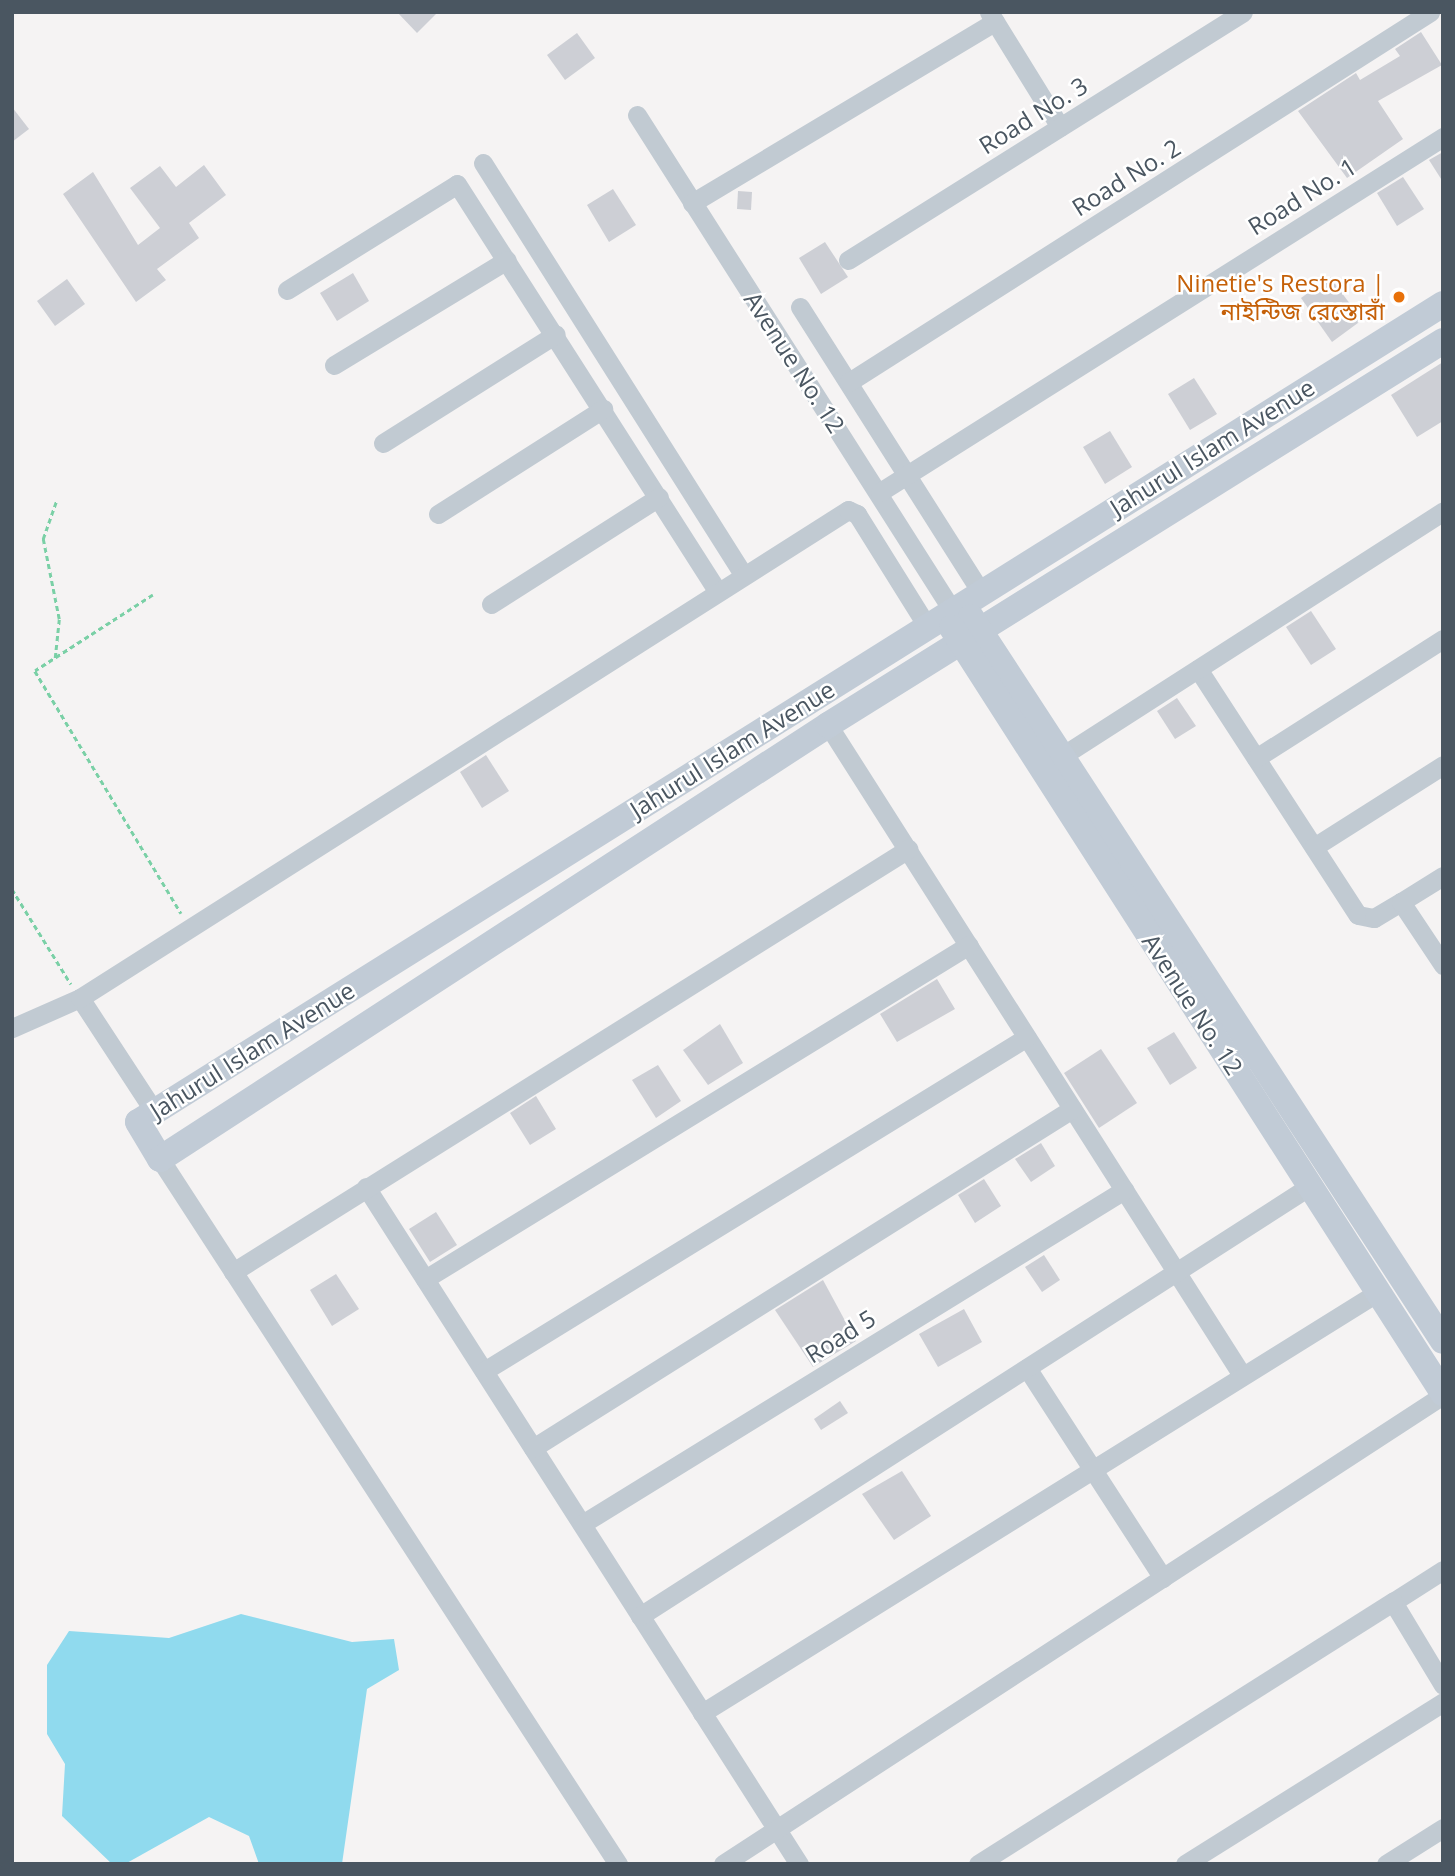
<!DOCTYPE html>
<meta charset="utf-8">
<style>
body{margin:0}
#map{position:relative;width:1455px;height:1876px;overflow:hidden;background:#f5f3f3;font-family:"Open Sans","Noto Sans Bengali",sans-serif}
div>[style]{position:absolute}
.water>*{inset:0;background:#90daee}
.building>*{inset:0;background:#cdcfd5}
.path>*{height:2.5px;margin-top:-1.25px;transform-origin:0;background:repeating-linear-gradient(90deg,#7ad0a6 0 5px,transparent 0 8.5px)}
.street>*{height:19px;margin:-9.5px;padding:0 9.5px;transform-origin:9.5px;border-radius:9.5px;background:#c1cad2}
.secondary>*{height:26px;margin:-13px;padding:0 13px;transform-origin:13px;border-radius:13px;background:#c1cbd6}
.dots>*{width:19px;height:19px;translate:-50% -50%;box-sizing:border-box;border:4px solid #fff;border-radius:50%}
span{translate:-50% -50%;white-space:nowrap;text-align:center;line-height:1.15;-webkit-text-stroke:5px #fff;paint-order:stroke}
.street-label{font-size:24px;color:#4a5661}
.food-label{font-size:24px;color:#c56008}
.right{translate:-100% -50%;text-align:right}
.frame{position:absolute;inset:0;border:14px solid #4a5661;pointer-events:none}
</style>
<div id="map">
<div class="water">
<div style="clip-path:polygon(241px 1614px,352px 1642px,394px 1639px,399px 1670px,367px 1689px,342px 1864px,259px 1864px,249px 1836px,209px 1817px,125px 1864px,112px 1864px,62px 1816px,65px 1764px,47px 1734px,47px 1665px,69px 1631px,169px 1638px)"></div>
</div>
<div class="building">
<div style="clip-path:polygon(397px 12px,438px 12px,417px 33px)"></div>
<div style="clip-path:polygon(1421px 32px,1442px 65px,1378px 101px,1403px 139px,1347px 178px,1298px 111px,1356px 73px,1360px 80px,1400px 56px,1395px 49px)"></div>
<div style="clip-path:polygon(577px 33px,595px 58px,565px 80px,547px 55px)"></div>
<div style="clip-path:polygon(12px 107px,29px 129px,12px 142px)"></div>
<div style="clip-path:polygon(1443px 152px,1443px 182px,1429px 160px)"></div>
<div style="clip-path:polygon(204px 165px,226px 195px,189px 223px,199px 238px,157px 269px,166px 280px,136px 302px,63px 194px,93px 172px,138px 245px,160px 228px,130px 188px,160px 166px,176px 187px)"></div>
<div style="clip-path:polygon(1403px 177px,1424px 209px,1397px 226px,1377px 193px)"></div>
<div style="clip-path:polygon(613px 189px,636px 225px,609px 242px,587px 205px)"></div>
<div style="clip-path:polygon(738px 191px,752px 192px,751px 210px,737px 209px)"></div>
<div style="clip-path:polygon(825px 242px,848px 277px,821px 294px,799px 258px)"></div>
<div style="clip-path:polygon(353px 273px,369px 301px,337px 321px,320px 293px)"></div>
<div style="clip-path:polygon(1330px 277px,1362px 320px,1332px 342px,1301px 298px)"></div>
<div style="clip-path:polygon(67px 279px,85px 304px,55px 326px,37px 301px)"></div>
<div style="clip-path:polygon(1443px 362px,1443px 421px,1417px 437px,1391px 395px)"></div>
<div style="clip-path:polygon(1194px 378px,1217px 414px,1190px 430px,1168px 394px)"></div>
<div style="clip-path:polygon(1110px 431px,1132px 467px,1105px 484px,1083px 447px)"></div>
<div style="clip-path:polygon(1311px 611px,1336px 649px,1311px 665px,1286px 627px)"></div>
<div style="clip-path:polygon(1177px 698px,1196px 726px,1175px 739px,1157px 711px)"></div>
<div style="clip-path:polygon(486px 755px,509px 791px,482px 808px,460px 772px)"></div>
<div style="clip-path:polygon(937px 979px,955px 1009px,897px 1042px,880px 1014px)"></div>
<div style="clip-path:polygon(720px 1024px,743px 1063px,708px 1085px,683px 1050px)"></div>
<div style="clip-path:polygon(1174px 1032px,1197px 1068px,1170px 1085px,1147px 1048px)"></div>
<div style="clip-path:polygon(1101px 1049px,1137px 1103px,1099px 1128px,1064px 1073px)"></div>
<div style="clip-path:polygon(658px 1065px,681px 1101px,656px 1118px,632px 1080px)"></div>
<div style="clip-path:polygon(536px 1096px,556px 1129px,530px 1145px,510px 1113px)"></div>
<div style="clip-path:polygon(1041px 1143px,1055px 1166px,1031px 1182px,1015px 1159px)"></div>
<div style="clip-path:polygon(984px 1179px,1001px 1206px,975px 1223px,958px 1195px)"></div>
<div style="clip-path:polygon(436px 1212px,457px 1245px,430px 1262px,409px 1229px)"></div>
<div style="clip-path:polygon(1044px 1255px,1060px 1280px,1042px 1292px,1025px 1267px)"></div>
<div style="clip-path:polygon(336px 1274px,359px 1309px,332px 1326px,310px 1290px)"></div>
<div style="clip-path:polygon(823px 1280px,856px 1341px,813px 1367px,775px 1310px)"></div>
<div style="clip-path:polygon(964px 1309px,982px 1342px,938px 1367px,919px 1334px)"></div>
<div style="clip-path:polygon(840px 1401px,848px 1413px,821px 1430px,814px 1419px)"></div>
<div style="clip-path:polygon(902px 1471px,931px 1516px,894px 1540px,862px 1494px)"></div>
</div>
<div class="path">
<div style="left:153px;top:595px;width:140px;rotate:147.2deg"></div>
<div style="left:35px;top:671px;width:283px;rotate:58.9deg"></div>
<div style="left:55px;top:658px;width:39px;rotate:-84deg"></div>
<div style="left:59px;top:619px;width:82px;rotate:-101.3deg"></div>
<div style="left:43px;top:539px;width:42px;rotate:-70.7deg"></div>
<div style="left:12px;top:889px;width:112px;rotate:58.2deg"></div>
</div>
<div class="street">
<div style="left:989px;top:12px;width:135px;rotate:58.3deg"></div>
<div style="left:637px;top:115px;width:587px;rotate:57.53deg"></div>
<div style="left:483px;top:163px;width:486px;rotate:57.7deg"></div>
<div style="left:692px;top:203px;width:353px;rotate:-30.9deg"></div>
<div style="left:848px;top:260px;width:466px;rotate:-32.1deg"></div>
<div style="left:287px;top:290px;width:200px;rotate:-31.9deg"></div>
<div style="left:457px;top:184px;width:482px;rotate:57.4deg"></div>
<div style="left:800px;top:307px;width:338px;rotate:57.6deg"></div>
<div style="left:334px;top:365px;width:202px;rotate:-31.3deg"></div>
<div style="left:849px;top:382px;width:689px;rotate:-32.49deg"></div>
<div style="left:383px;top:443px;width:204px;rotate:-32.2deg"></div>
<div style="left:880px;top:492px;width:666px;rotate:-32.23deg"></div>
<div style="left:438px;top:514px;width:196px;rotate:-32.5deg"></div>
<div style="left:491px;top:604px;width:199px;rotate:-32.5deg"></div>
<div style="left:1198px;top:669px;width:293px;rotate:57deg"></div>
<div style="left:1358px;top:915px;width:16px;rotate:11deg"></div>
<div style="left:1374px;top:918px;width:31px;rotate:-31deg"></div>
<div style="left:1401px;top:902px;width:76px;rotate:56.3deg"></div>
<div style="left:828px;top:725px;width:771px;rotate:57.51deg"></div>
<div style="left:1062px;top:756px;width:453px;rotate:-32.7deg"></div>
<div style="left:1256px;top:758px;width:222px;rotate:-32.5deg"></div>
<div style="left:1314px;top:847px;width:153px;rotate:-32.4deg"></div>
<div style="left:1401px;top:902px;width:49px;rotate:-31.8deg"></div>
<div style="left:80px;top:998px;width:135px;rotate:56.8deg"></div>
<div style="left:12px;top:1028px;width:74px;rotate:-23.8deg"></div>
<div style="left:80px;top:998px;width:910px;rotate:-32.43deg"></div>
<div style="left:848px;top:510px;width:10px;rotate:24deg"></div>
<div style="left:857px;top:514px;width:132px;rotate:58deg"></div>
<div style="left:160px;top:1159px;width:841px;rotate:56.99deg"></div>
<div style="left:366px;top:1187px;width:804px;rotate:57.4deg"></div>
<div style="left:233px;top:1272px;width:797px;rotate:-32.07deg"></div>
<div style="left:425px;top:1279px;width:638px;rotate:-31.55deg"></div>
<div style="left:1027px;top:1368px;width:250px;rotate:57.1deg"></div>
<div style="left:484px;top:1371px;width:637px;rotate:-31.6deg"></div>
<div style="left:533px;top:1448px;width:637px;rotate:-32.17deg"></div>
<div style="left:582px;top:1524px;width:637px;rotate:-31.64deg"></div>
<div style="left:1443px;top:1570px;width:59px;rotate:147.4deg"></div>
<div style="left:1393px;top:1602px;width:97px;rotate:58.9deg"></div>
<div style="left:640px;top:1616px;width:796px;rotate:-32.69deg"></div>
<div style="left:702px;top:1713px;width:796px;rotate:-31.91deg"></div>
<div style="left:723px;top:1864px;width:859px;rotate:-33.08deg"></div>
<div style="left:978px;top:1864px;width:491px;rotate:-32.3deg"></div>
<div style="left:1185px;top:1864px;width:305px;rotate:-32.1deg"></div>
<div style="left:1386px;top:1864px;width:67px;rotate:-32.3deg"></div>
</div>
<div class="secondary">
<div style="left:1443px;top:304px;width:1540px;rotate:147.92deg"></div>
<div style="left:138px;top:1122px;width:43px;rotate:59.3deg"></div>
<div style="left:160px;top:1159px;width:797px;rotate:-33.01deg"></div>
<div style="left:828px;top:725px;width:725px;rotate:-31.98deg"></div>
<div style="left:971px;top:617px;width:864px;rotate:56.9deg"></div>
<div style="left:952px;top:628px;width:909px;rotate:57.31deg"></div>
</div>
<div class="dots">
<div style="left:1399px;top:297px;background:#e8710a"></div>
</div>
<div class="street-label">
<span style="left:1033px;top:115px;rotate:-32deg">Road No. 3</span>
<span style="left:1126px;top:177px;rotate:-32deg">Road No. 2</span>
<span style="left:1302px;top:196px;rotate:-32deg">Road No. 1</span>
<span style="left:795px;top:362px;rotate:57deg">Avenue No. 12</span>
<span style="left:1212px;top:447px;rotate:-32deg">Jahurul Islam Avenue</span>
<span style="left:732px;top:749px;rotate:-32deg">Jahurul Islam Avenue</span>
<span style="left:1193px;top:1004px;rotate:57deg">Avenue No. 12</span>
<span style="left:252px;top:1050px;rotate:-32deg">Jahurul Islam Avenue</span>
<span style="left:840px;top:1336px;rotate:-32deg">Road 5</span>
</div>
<div class="food-label">
<span class="right" style="left:1385px;top:297px">Ninetie's Restora |<br>নাইন্টিজ রেস্তোরাঁ</span>
</div>
<div class="frame"></div>
</div>
